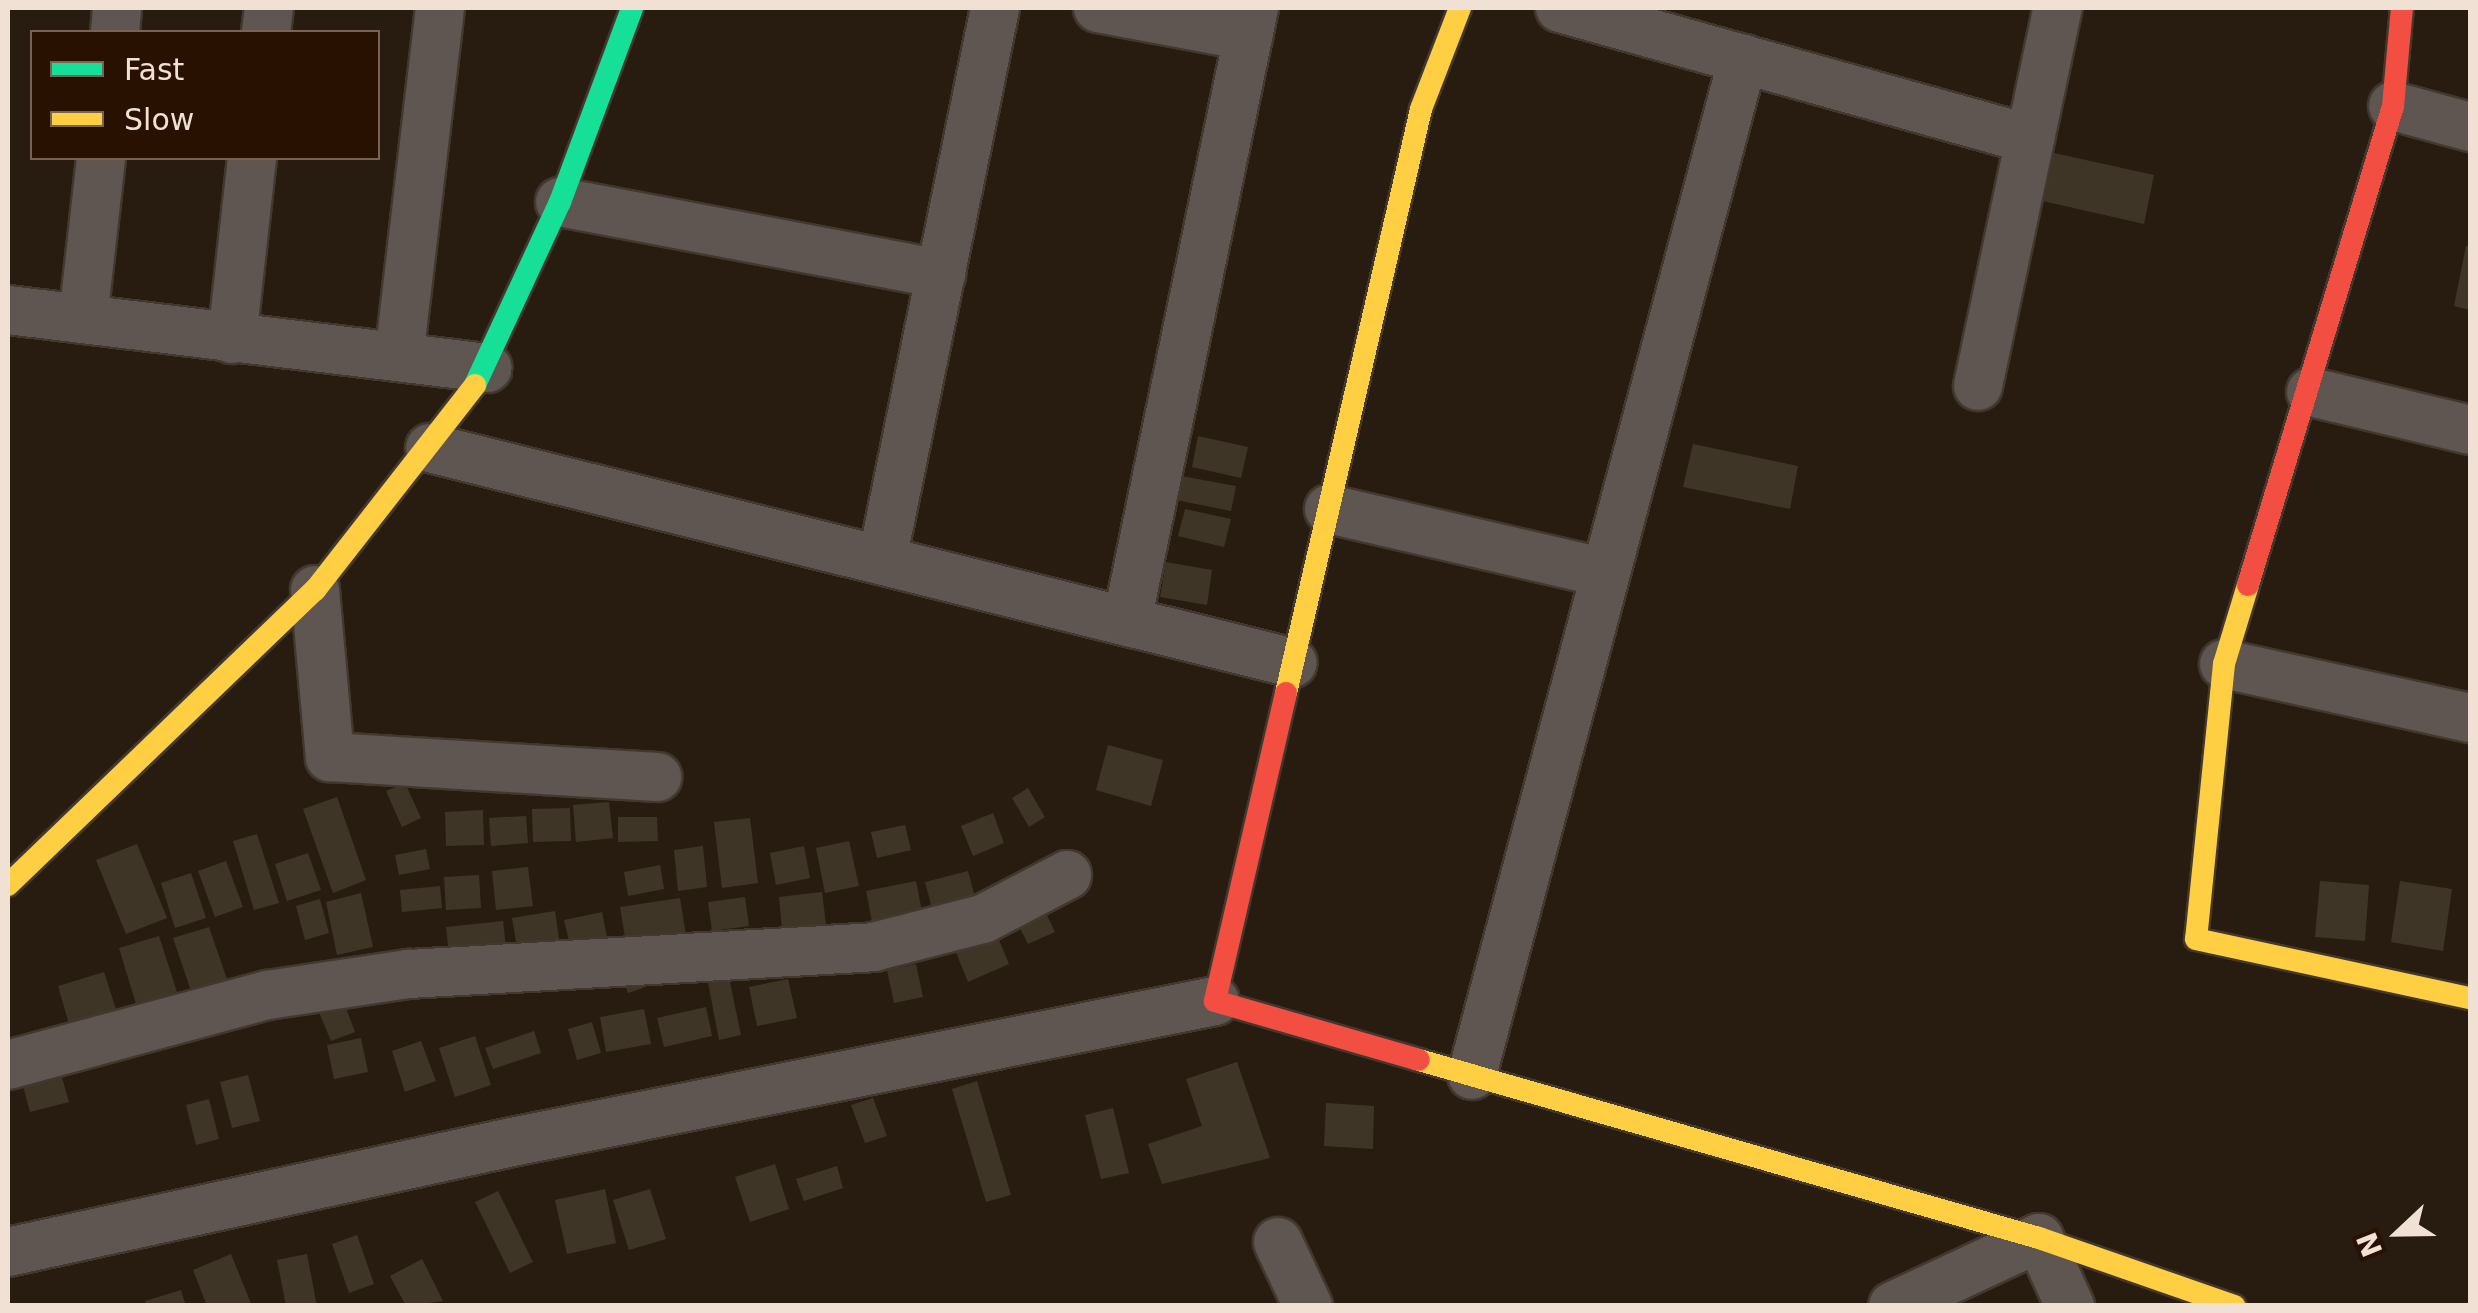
<!DOCTYPE html>
<style>
body{margin:0}
#map{position:relative;width:2478px;height:1313px;overflow:hidden;background:#281c11;font-family:"DejaVu Sans",sans-serif}
div>[style]{position:absolute}
.building>*{inset:0;background:#3f3526}
.roads{filter:drop-shadow(2px 0 #42382e) drop-shadow(-2px 0 #42382e) drop-shadow(0 2px #42382e) drop-shadow(0 -2px #42382e)}
.street>*{height:48px;margin:-24px;padding:0 24px;transform-origin:24px;border-radius:24px;background:#5f5652}
.fast>*{height:22px;margin:-11px;padding:0 11px;transform-origin:11px;border-radius:11px;background:#16e098}
.slow>*{height:22px;margin:-11px;padding:0 11px;transform-origin:11px;border-radius:11px;background:#ffcf43}
.jam>*{height:22px;margin:-11px;padding:0 11px;transform-origin:11px;border-radius:11px;background:#f24e42}
span{translate:-50% -50%;white-space:nowrap;text-align:center;line-height:1.15;-webkit-text-stroke:10px #281101;paint-order:stroke}
.frame{position:absolute;inset:0;border:10px solid #f1e1d5;pointer-events:none}
.legend{position:absolute;left:30px;top:30px;width:350px;height:130px;box-sizing:border-box;background:#281101;border:2px solid #786456;margin:0;padding:12px 18px;list-style:none;font-size:30px;color:#f1e1d5}
.legend li{display:flex;align-items:center;gap:20px;height:50px}
.legend b{width:50px;border:2px solid #786456}
.north{position:absolute;left:2348px;top:1183px;width:100px;height:100px;-webkit-text-stroke:8px #281101;paint-order:stroke;rotate:248deg;font-size:28px;font-weight:700;line-height:40px;text-align:center;color:#f1e1d5}
.north::after{content:'';display:block;margin:auto;width:35px;height:45px;background:#f1e1d5;clip-path:polygon(50% 0,100% 100%,50% 72%,0 100%)}
</style>
<div id="map">
<div class="building">
<div style="clip-path:polygon(2045px 151px,2154px 175px,2144px 224px,2034px 199px)"></div>
<div style="clip-path:polygon(2466px 246px,2470px 247px,2470px 310px,2454px 306px)"></div>
<div style="clip-path:polygon(1198px 436px,1248px 447px,1241px 478px,1192px 467px)"></div>
<div style="clip-path:polygon(1693px 444px,1798px 466px,1790px 509px,1683px 487px)"></div>
<div style="clip-path:polygon(1181px 476px,1236px 486px,1231px 511px,1176px 500px)"></div>
<div style="clip-path:polygon(1185px 509px,1231px 519px,1224px 547px,1178px 536px)"></div>
<div style="clip-path:polygon(1166px 562px,1212px 570px,1207px 605px,1160px 597px)"></div>
<div style="clip-path:polygon(1108px 745px,1163px 760px,1151px 806px,1096px 790px)"></div>
<div style="clip-path:polygon(405px 783px,421px 818px,402px 827px,386px 791px)"></div>
<div style="clip-path:polygon(1028px 788px,1045px 817px,1029px 827px,1012px 798px)"></div>
<div style="clip-path:polygon(337px 797px,366px 880px,333px 893px,303px 809px)"></div>
<div style="clip-path:polygon(609px 802px,613px 838px,576px 842px,573px 805px)"></div>
<div style="clip-path:polygon(570px 808px,571px 841px,533px 842px,532px 809px)"></div>
<div style="clip-path:polygon(483px 810px,484px 845px,446px 846px,445px 812px)"></div>
<div style="clip-path:polygon(993px 813px,1004px 843px,973px 856px,961px 826px)"></div>
<div style="clip-path:polygon(526px 816px,528px 843px,491px 846px,489px 818px)"></div>
<div style="clip-path:polygon(618px 817px,657px 817px,658px 841px,618px 842px)"></div>
<div style="clip-path:polygon(750px 818px,758px 883px,722px 888px,714px 822px)"></div>
<div style="clip-path:polygon(905px 825px,911px 850px,877px 858px,871px 832px)"></div>
<div style="clip-path:polygon(257px 834px,279px 903px,254px 910px,233px 841px)"></div>
<div style="clip-path:polygon(849px 841px,859px 886px,825px 893px,816px 848px)"></div>
<div style="clip-path:polygon(137px 844px,167px 918px,126px 934px,96px 860px)"></div>
<div style="clip-path:polygon(703px 846px,707px 887px,678px 891px,674px 850px)"></div>
<div style="clip-path:polygon(804px 846px,810px 878px,776px 885px,770px 853px)"></div>
<div style="clip-path:polygon(426px 849px,430px 869px,399px 875px,395px 855px)"></div>
<div style="clip-path:polygon(308px 853px,321px 890px,287px 901px,275px 864px)"></div>
<div style="clip-path:polygon(226px 861px,243px 907px,215px 917px,198px 871px)"></div>
<div style="clip-path:polygon(660px 865px,664px 889px,628px 896px,624px 872px)"></div>
<div style="clip-path:polygon(528px 867px,533px 906px,496px 910px,492px 871px)"></div>
<div style="clip-path:polygon(968px 871px,978px 908px,935px 920px,925px 882px)"></div>
<div style="clip-path:polygon(191px 873px,206px 918px,175px 928px,161px 883px)"></div>
<div style="clip-path:polygon(479px 875px,481px 908px,446px 910px,444px 877px)"></div>
<div style="clip-path:polygon(916px 881px,924px 922px,874px 932px,866px 891px)"></div>
<div style="clip-path:polygon(2320px 881px,2369px 885px,2365px 941px,2315px 937px)"></div>
<div style="clip-path:polygon(2400px 881px,2452px 889px,2443px 951px,2391px 942px)"></div>
<div style="clip-path:polygon(440px 886px,442px 908px,402px 912px,400px 890px)"></div>
<div style="clip-path:polygon(822px 892px,826px 924px,782px 929px,779px 897px)"></div>
<div style="clip-path:polygon(361px 893px,373px 947px,337px 955px,326px 902px)"></div>
<div style="clip-path:polygon(745px 897px,749px 926px,712px 931px,708px 902px)"></div>
<div style="clip-path:polygon(680px 898px,686px 935px,626px 943px,620px 907px)"></div>
<div style="clip-path:polygon(320px 899px,329px 933px,305px 940px,296px 906px)"></div>
<div style="clip-path:polygon(1043px 907px,1055px 932px,1028px 944px,1016px 920px)"></div>
<div style="clip-path:polygon(555px 911px,560px 946px,518px 953px,512px 918px)"></div>
<div style="clip-path:polygon(602px 912px,607px 937px,570px 945px,564px 920px)"></div>
<div style="clip-path:polygon(503px 921px,508px 966px,451px 972px,446px 927px)"></div>
<div style="clip-path:polygon(209px 927px,227px 979px,191px 991px,173px 938px)"></div>
<div style="clip-path:polygon(994px 928px,1009px 964px,968px 982px,953px 945px)"></div>
<div style="clip-path:polygon(159px 936px,177px 992px,136px 1004px,119px 948px)"></div>
<div style="clip-path:polygon(916px 964px,923px 997px,894px 1003px,887px 970px)"></div>
<div style="clip-path:polygon(104px 972px,116px 1009px,69px 1024px,58px 986px)"></div>
<div style="clip-path:polygon(638px 973px,643px 988px,628px 993px,622px 978px)"></div>
<div style="clip-path:polygon(728px 973px,741px 1035px,719px 1040px,707px 977px)"></div>
<div style="clip-path:polygon(788px 979px,797px 1018px,757px 1026px,749px 987px)"></div>
<div style="clip-path:polygon(343px 1000px,355px 1032px,331px 1041px,318px 1010px)"></div>
<div style="clip-path:polygon(706px 1007px,712px 1036px,664px 1047px,657px 1018px)"></div>
<div style="clip-path:polygon(644px 1009px,651px 1044px,606px 1052px,600px 1017px)"></div>
<div style="clip-path:polygon(592px 1022px,601px 1053px,577px 1060px,568px 1029px)"></div>
<div style="clip-path:polygon(534px 1031px,541px 1053px,493px 1069px,485px 1048px)"></div>
<div style="clip-path:polygon(475px 1036px,491px 1085px,455px 1097px,439px 1048px)"></div>
<div style="clip-path:polygon(361px 1038px,368px 1072px,334px 1079px,327px 1045px)"></div>
<div style="clip-path:polygon(421px 1041px,436px 1081px,405px 1092px,392px 1051px)"></div>
<div style="clip-path:polygon(57px 1060px,69px 1102px,30px 1112px,19px 1071px)"></div>
<div style="clip-path:polygon(1237px 1062px,1270px 1158px,1162px 1184px,1148px 1144px,1202px 1126px,1186px 1079px)"></div>
<div style="clip-path:polygon(248px 1075px,260px 1121px,232px 1128px,220px 1082px)"></div>
<div style="clip-path:polygon(977px 1081px,1011px 1195px,986px 1202px,952px 1089px)"></div>
<div style="clip-path:polygon(873px 1098px,887px 1136px,865px 1143px,851px 1105px)"></div>
<div style="clip-path:polygon(209px 1099px,219px 1139px,196px 1145px,186px 1105px)"></div>
<div style="clip-path:polygon(1326px 1103px,1374px 1106px,1373px 1149px,1324px 1146px)"></div>
<div style="clip-path:polygon(1113px 1108px,1129px 1173px,1101px 1179px,1085px 1115px)"></div>
<div style="clip-path:polygon(775px 1164px,789px 1209px,750px 1222px,735px 1177px)"></div>
<div style="clip-path:polygon(837px 1166px,843px 1188px,804px 1201px,796px 1179px)"></div>
<div style="clip-path:polygon(605px 1189px,616px 1243px,567px 1254px,555px 1200px)"></div>
<div style="clip-path:polygon(650px 1189px,666px 1239px,629px 1250px,613px 1200px)"></div>
<div style="clip-path:polygon(498px 1191px,533px 1262px,510px 1273px,475px 1202px)"></div>
<div style="clip-path:polygon(357px 1235px,374px 1284px,349px 1293px,332px 1244px)"></div>
<div style="clip-path:polygon(231px 1254px,252px 1306px,207px 1306px,193px 1270px)"></div>
<div style="clip-path:polygon(307px 1254px,317px 1306px,286px 1306px,277px 1260px)"></div>
<div style="clip-path:polygon(422px 1259px,443px 1301px,406px 1306px,390px 1276px)"></div>
<div style="clip-path:polygon(181px 1290px,186px 1306px,147px 1306px,145px 1301px)"></div>
</div>
<div class="roads">
<div class="street">
<div style="left:1098px;top:8px;width:153px;rotate:10.6deg"></div>
<div style="left:1560px;top:8px;width:488px;rotate:15.6deg"></div>
<div style="left:115px;top:32px;width:24px;rotate:-85deg"></div>
<div style="left:266px;top:32px;width:24px;rotate:-83deg"></div>
<div style="left:2393px;top:106px;width:80px;rotate:15.3deg"></div>
<div style="left:560px;top:202px;width:388px;rotate:10.7deg"></div>
<div style="left:8px;top:310px;width:483px;rotate:6.9deg"></div>
<div style="left:83px;top:319px;width:162px;rotate:-83.6deg"></div>
<div style="left:232px;top:339px;width:182px;rotate:-83.7deg"></div>
<div style="left:399px;top:357px;width:351px;rotate:-83.3deg"></div>
<div style="left:1978px;top:386px;width:386px;rotate:-78.1deg"></div>
<div style="left:2311px;top:392px;width:163px;rotate:13.4deg"></div>
<div style="left:430px;top:448px;width:889px;rotate:13.99deg"></div>
<div style="left:1329px;top:509px;width:284px;rotate:13deg"></div>
<div style="left:882px;top:560px;width:563px;rotate:-78.43deg"></div>
<div style="left:315px;top:590px;width:168px;rotate:84.9deg"></div>
<div style="left:330px;top:757px;width:328px;rotate:3.5deg"></div>
<div style="left:1127px;top:621px;width:626px;rotate:-78.3deg"></div>
<div style="left:2224px;top:664px;width:252px;rotate:12.4deg"></div>
<div style="left:8px;top:1065px;width:269px;rotate:-15.1deg"></div>
<div style="left:268px;top:995px;width:143px;rotate:-8.5deg"></div>
<div style="left:409px;top:974px;width:465px;rotate:-3.3deg"></div>
<div style="left:873px;top:947px;width:114px;rotate:-14.3deg"></div>
<div style="left:983px;top:919px;width:95px;rotate:-27.6deg"></div>
<div style="left:1472px;top:1075px;width:1052px;rotate:-75.07deg"></div>
<div style="left:1278px;top:1242px;width:71px;rotate:64.9deg"></div>
<div style="left:8px;top:1252px;width:516px;rotate:-12.31deg"></div>
<div style="left:512px;top:1142px;width:717px;rotate:-11.34deg"></div>
<div style="left:1893px;top:1306px;width:161px;rotate:-25deg"></div>
<div style="left:2039px;top:1238px;width:75px;rotate:65.5deg"></div>
</div>
<div class="fast">
<div style="left:475px;top:385px;width:202px;rotate:-65.1deg"></div>
<div style="left:560px;top:202px;width:207px;rotate:-69.6deg"></div>
</div>
<div class="slow">
<div style="left:2248px;top:585px;width:83px;rotate:106.9deg"></div>
<div style="left:2224px;top:664px;width:276px;rotate:95.8deg"></div>
<div style="left:2196px;top:939px;width:280px;rotate:12.2deg"></div>
<div style="left:1286px;top:693px;width:599px;rotate:-76.98deg"></div>
<div style="left:1421px;top:109px;width:108px;rotate:-68.9deg"></div>
<div style="left:8px;top:885px;width:426px;rotate:-43.9deg"></div>
<div style="left:315px;top:590px;width:260px;rotate:-52deg"></div>
<div style="left:1419px;top:1060px;width:645px;rotate:16.02deg"></div>
<div style="left:2039px;top:1238px;width:207px;rotate:19.2deg"></div>
</div>
<div class="jam">
<div style="left:2248px;top:585px;width:500px;rotate:-73.16deg"></div>
<div style="left:2393px;top:106px;width:98px;rotate:-84.8deg"></div>
<div style="left:1286px;top:693px;width:316px;rotate:103deg"></div>
<div style="left:1215px;top:1001px;width:212px;rotate:16.1deg"></div>
</div>
</div>
<div class="frame"></div>
<ul class="legend">
<li><b style="height:12px;background:#16e098"></b>Fast</li>
<li><b style="height:12px;background:#ffcf43"></b>Slow</li>
</ul>
<div class="north">N</div>
</div>
